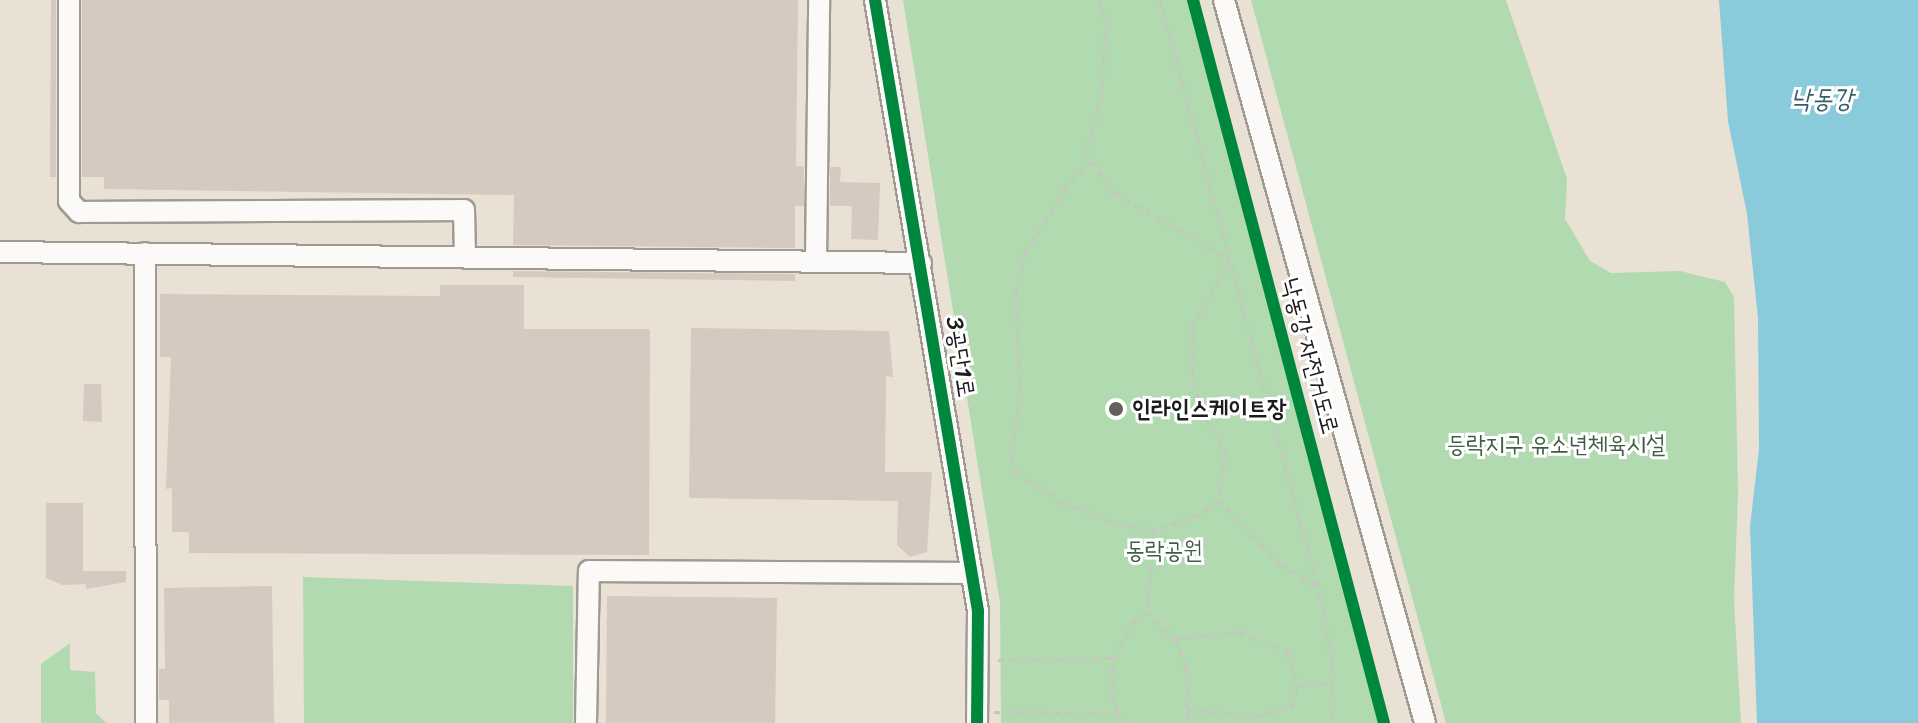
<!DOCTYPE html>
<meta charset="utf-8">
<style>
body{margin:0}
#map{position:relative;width:1918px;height:723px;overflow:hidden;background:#e9e1d3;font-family:Sriracha,"Poor Story",sans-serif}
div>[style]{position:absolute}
.green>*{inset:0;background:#b2dab0}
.water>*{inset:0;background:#89cbdb}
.building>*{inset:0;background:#d6c9bf}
.path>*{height:3px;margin-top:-1.5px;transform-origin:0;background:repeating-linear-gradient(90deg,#c6c5c2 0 6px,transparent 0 12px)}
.roads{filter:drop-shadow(2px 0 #9f9b93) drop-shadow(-2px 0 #9f9b93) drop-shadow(0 2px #9f9b93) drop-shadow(0 -2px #9f9b93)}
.minor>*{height:20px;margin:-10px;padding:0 10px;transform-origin:10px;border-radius:10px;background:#fcfaf8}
.cycleway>*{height:12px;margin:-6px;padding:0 6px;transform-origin:6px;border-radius:6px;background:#00873e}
.dots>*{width:22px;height:22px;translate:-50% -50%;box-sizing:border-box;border:4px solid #fff;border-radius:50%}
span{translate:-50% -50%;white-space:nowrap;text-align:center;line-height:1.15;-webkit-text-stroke:6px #fff;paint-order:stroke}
.street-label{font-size:24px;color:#1c1c1c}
.poi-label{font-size:24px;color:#1c1c1c;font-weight:700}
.left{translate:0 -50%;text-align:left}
.park-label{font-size:24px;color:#415d46}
.water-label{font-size:26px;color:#375e6a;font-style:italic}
</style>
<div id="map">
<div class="green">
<div style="clip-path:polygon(903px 0,1193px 0,1384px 723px,1001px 723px,1000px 603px)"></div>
<div style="clip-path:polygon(1251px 0,1506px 0,1567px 179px,1565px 219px,1590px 261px,1611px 273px,1680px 271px,1725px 282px,1734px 297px,1738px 494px,1734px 600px,1741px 723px,1446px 723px)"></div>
<div style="clip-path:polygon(303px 577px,573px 586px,573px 723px,304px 723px)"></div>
<div style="clip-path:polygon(70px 643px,70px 670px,95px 672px,96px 713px,106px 723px,41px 723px,41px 664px)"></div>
</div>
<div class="water">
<div style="clip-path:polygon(1719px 0,1918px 0,1918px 723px,1757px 723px,1750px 526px,1759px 449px,1758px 318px,1747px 214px,1728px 121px)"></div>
</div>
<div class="building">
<div style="clip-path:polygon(51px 0,56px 0,56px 177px,50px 177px)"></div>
<div style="clip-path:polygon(82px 0,798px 0,796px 166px,804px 166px,804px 206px,795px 206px,795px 248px,513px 245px,514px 195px,104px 189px,104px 177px,82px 177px)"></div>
<div style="clip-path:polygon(830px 167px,841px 167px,840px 182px,880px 183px,878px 240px,851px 239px,852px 206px,830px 206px)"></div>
<div style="clip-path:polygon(513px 271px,795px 274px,795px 281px,513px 277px)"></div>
<div style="clip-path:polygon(440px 285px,524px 285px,524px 329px,650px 329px,649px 555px,189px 553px,189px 532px,172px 532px,172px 488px,166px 489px,171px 357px,160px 357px,160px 294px,440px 296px)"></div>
<div style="clip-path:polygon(691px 328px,889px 331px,893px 377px,886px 376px,885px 472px,932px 472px,927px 552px,910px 557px,897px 545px,898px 501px,689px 498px)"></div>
<div style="clip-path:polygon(84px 384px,101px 384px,102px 422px,83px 421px)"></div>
<div style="clip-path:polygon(46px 503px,83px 503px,83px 571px,126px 571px,126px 582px,86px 589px,86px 584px,63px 585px,46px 578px)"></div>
<div style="clip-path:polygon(272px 586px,274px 723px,169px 723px,169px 700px,159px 700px,159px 669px,165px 669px,164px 588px)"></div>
<div style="clip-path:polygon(607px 596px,777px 598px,775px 723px,606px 723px)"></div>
</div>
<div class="path">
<div style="left:1099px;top:0;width:22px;rotate:72deg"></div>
<div style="left:1106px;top:21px;width:72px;rotate:93.2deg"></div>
<div style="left:1102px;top:93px;width:60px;rotate:105.4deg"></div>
<div style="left:1086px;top:151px;width:50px;rotate:56.3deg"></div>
<div style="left:1114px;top:193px;width:133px;rotate:29.9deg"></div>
<div style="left:1229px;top:259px;width:77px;rotate:117.9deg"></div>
<div style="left:1193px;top:327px;width:42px;rotate:91.4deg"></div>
<div style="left:1192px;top:369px;width:40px;rotate:77deg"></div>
<div style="left:1201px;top:408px;width:51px;rotate:61.9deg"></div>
<div style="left:1225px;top:453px;width:48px;rotate:98.5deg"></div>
<div style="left:1218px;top:500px;width:23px;rotate:140deg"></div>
<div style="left:1200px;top:515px;width:47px;rotate:161.6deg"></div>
<div style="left:1155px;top:530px;width:81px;rotate:95.6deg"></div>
<div style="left:1147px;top:611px;width:40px;rotate:45deg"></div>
<div style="left:1175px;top:639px;width:29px;rotate:68deg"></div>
<div style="left:1186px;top:666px;width:57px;rotate:88deg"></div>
<div style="left:1160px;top:0;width:629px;rotate:74.97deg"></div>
<div style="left:1323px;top:607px;width:59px;rotate:81.2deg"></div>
<div style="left:1332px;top:665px;width:58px;rotate:89deg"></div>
<div style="left:1092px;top:162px;width:36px;rotate:136deg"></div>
<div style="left:1066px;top:187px;width:79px;rotate:121.5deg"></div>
<div style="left:1025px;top:254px;width:37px;rotate:104deg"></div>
<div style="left:1016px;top:290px;width:107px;rotate:87.9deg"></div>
<div style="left:1020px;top:397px;width:60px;rotate:98.7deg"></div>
<div style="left:1011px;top:456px;width:18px;rotate:71deg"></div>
<div style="left:1017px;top:473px;width:54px;rotate:32.8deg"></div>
<div style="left:1062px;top:502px;width:58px;rotate:22.2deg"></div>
<div style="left:1116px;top:524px;width:39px;rotate:9deg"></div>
<div style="left:1218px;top:500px;width:89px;rotate:45.9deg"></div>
<div style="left:1280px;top:564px;width:43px;rotate:30.7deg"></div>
<div style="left:1175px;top:639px;width:64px;rotate:-6.2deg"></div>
<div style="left:1239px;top:632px;width:53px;rotate:22.2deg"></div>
<div style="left:1288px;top:652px;width:35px;rotate:74deg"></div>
<div style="left:998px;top:660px;width:116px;rotate:-1deg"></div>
<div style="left:1187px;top:709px;width:69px;rotate:6.6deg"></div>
<div style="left:1256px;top:717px;width:38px;rotate:-17deg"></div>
<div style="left:1292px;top:706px;width:21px;rotate:-73deg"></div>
<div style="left:1298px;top:686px;width:35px;rotate:-5deg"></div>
<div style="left:994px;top:712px;width:125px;rotate:0.9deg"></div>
<div style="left:1122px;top:723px;width:29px;rotate:-110deg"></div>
<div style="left:1112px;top:696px;width:38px;rotate:-87deg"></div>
<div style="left:1114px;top:658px;width:40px;rotate:-62deg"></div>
<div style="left:1133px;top:623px;width:18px;rotate:-43deg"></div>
</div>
<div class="roads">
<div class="minor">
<div style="left:69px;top:0;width:201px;rotate:90deg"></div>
<div style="left:69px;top:201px;width:15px;rotate:48deg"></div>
<div style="left:79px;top:212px;width:385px;rotate:-0.3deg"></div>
<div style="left:464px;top:210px;width:47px;rotate:88.8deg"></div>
<div style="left:875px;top:0;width:620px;rotate:80.43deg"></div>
<div style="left:978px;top:611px;width:112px;rotate:90.5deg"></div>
<div style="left:1224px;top:0;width:750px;rotate:74.46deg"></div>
<div style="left:0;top:252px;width:921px;rotate:0.68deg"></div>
<div style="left:145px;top:253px;width:470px;rotate:89.9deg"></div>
<div style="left:816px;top:260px;width:260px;rotate:-89.3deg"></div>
<div style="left:586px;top:723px;width:152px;rotate:-88.9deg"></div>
<div style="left:589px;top:571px;width:383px;rotate:0.3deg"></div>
</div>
</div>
<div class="cycleway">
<div style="left:875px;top:0;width:620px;rotate:80.43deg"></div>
<div style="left:978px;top:611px;width:112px;rotate:90.5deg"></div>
<div style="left:1193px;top:0;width:748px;rotate:75.2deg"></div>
</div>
<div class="dots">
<div style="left:1116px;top:409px;background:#64615c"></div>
</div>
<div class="street-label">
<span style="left:1310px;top:356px;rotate:75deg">낙동강 자전거도로</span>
<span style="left:960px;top:357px;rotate:81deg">3공단1로</span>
</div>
<div class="poi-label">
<span class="left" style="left:1132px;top:409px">인라인스케이트장</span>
</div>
<div class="park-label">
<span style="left:1556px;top:445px">등락지구 유소년체육시설</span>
<span style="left:1164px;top:551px">동락공원</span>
</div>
<div class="water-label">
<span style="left:1822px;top:99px">낙동강</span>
</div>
</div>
